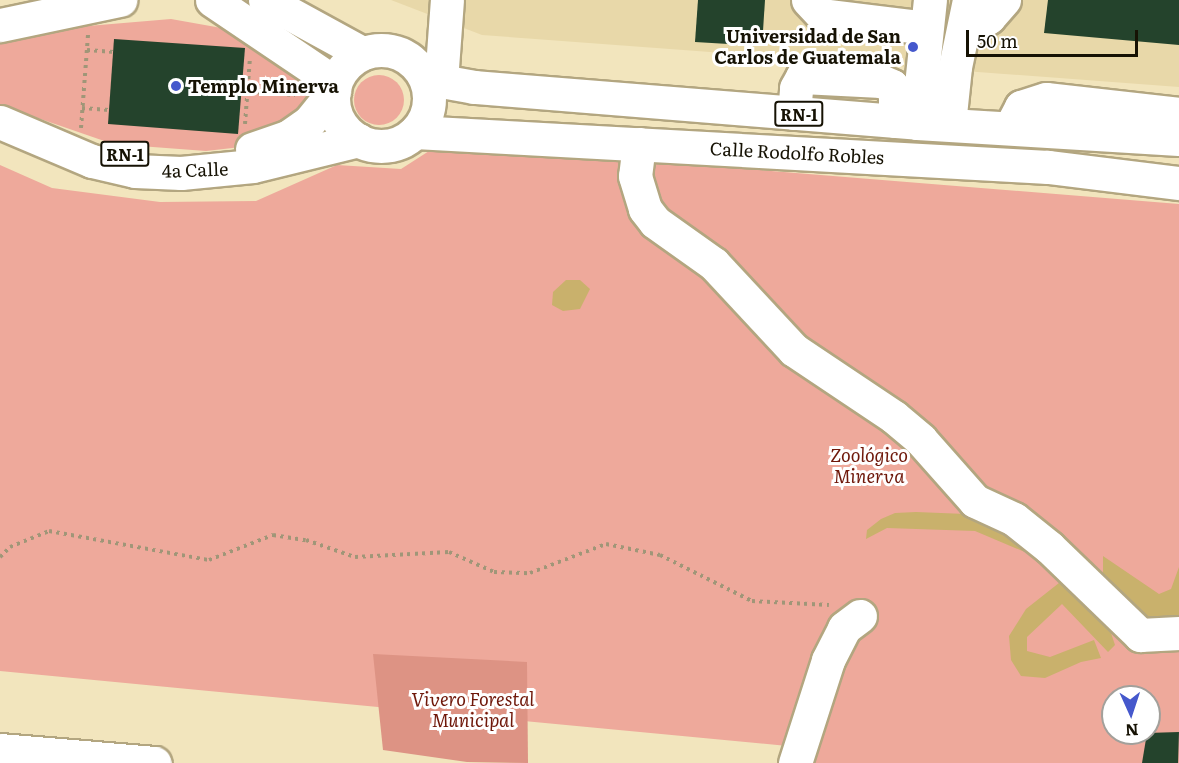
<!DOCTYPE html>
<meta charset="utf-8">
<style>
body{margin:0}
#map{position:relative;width:1179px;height:763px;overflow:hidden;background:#f2e5bd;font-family:Literata,serif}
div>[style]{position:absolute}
.built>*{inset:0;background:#e8d8a9}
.green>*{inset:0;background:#eea99b}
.round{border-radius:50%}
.forest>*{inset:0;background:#dd9384}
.water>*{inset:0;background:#c9b16c}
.building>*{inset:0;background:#24432c}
.path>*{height:4px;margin-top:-2px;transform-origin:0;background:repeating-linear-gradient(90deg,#a09678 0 3px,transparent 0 7.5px)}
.roads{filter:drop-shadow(2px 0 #b3a680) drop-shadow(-2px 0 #b3a680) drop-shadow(0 2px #b3a680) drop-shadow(0 -2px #b3a680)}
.minor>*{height:33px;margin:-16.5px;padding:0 16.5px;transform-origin:16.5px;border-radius:16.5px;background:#fff}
.major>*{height:33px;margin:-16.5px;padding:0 16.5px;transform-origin:16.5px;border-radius:16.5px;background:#fff}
.major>.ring{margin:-16.5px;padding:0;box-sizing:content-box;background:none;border:33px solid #fff;border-radius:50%}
.dots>*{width:16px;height:16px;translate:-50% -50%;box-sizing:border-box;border:3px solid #fff;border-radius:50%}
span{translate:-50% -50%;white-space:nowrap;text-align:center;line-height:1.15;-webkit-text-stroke:6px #fff;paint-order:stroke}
.shield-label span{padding:2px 4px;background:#fff;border:2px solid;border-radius:4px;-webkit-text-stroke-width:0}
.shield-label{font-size:16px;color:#161204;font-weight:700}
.poi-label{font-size:18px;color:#161204;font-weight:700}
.right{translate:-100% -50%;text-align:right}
.left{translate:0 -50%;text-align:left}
.street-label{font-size:18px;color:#161204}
.park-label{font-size:18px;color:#6f180a;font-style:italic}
.north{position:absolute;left:1101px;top:685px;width:60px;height:60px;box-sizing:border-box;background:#fff;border:2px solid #a2a09b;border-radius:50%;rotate:177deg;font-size:16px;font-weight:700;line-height:24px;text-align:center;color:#161204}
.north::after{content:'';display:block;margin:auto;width:21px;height:27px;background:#4558cc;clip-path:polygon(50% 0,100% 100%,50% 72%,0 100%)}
.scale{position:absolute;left:966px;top:30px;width:172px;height:27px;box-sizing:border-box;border:3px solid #161204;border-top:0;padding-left:8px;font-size:18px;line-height:21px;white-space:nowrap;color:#161204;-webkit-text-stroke:4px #fff;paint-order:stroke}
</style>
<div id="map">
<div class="built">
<div style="clip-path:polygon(391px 0,1179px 0,1179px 87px,482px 35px)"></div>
</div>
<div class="green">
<div style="clip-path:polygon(171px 19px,244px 32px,314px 89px,312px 104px,241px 147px,206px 151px,113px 144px,0 105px,0 41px,76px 27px)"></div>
<div class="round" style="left:354px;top:75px;width:50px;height:50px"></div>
<div style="clip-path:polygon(evenodd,440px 144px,1179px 204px,1179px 763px,803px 763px,808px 748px,0 671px,0 165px,52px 188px,160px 202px,256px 201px,337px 165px,401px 169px,440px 144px,1113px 697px,1149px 697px,1149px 733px,1113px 733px,1113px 697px)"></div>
</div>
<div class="forest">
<div style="clip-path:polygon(373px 654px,527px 662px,528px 763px,467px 762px,383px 750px)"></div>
</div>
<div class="water">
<div style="clip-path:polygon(566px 280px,580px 280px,590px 289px,580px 309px,563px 311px,552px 305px,553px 292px)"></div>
<div style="clip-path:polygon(916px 512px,991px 515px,1060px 567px,975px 531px,887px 528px,866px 539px,867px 530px,881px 519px,895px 513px)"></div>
<div style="clip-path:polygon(1103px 556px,1159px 594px,1171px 589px,1179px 567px,1179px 625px,1135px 614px,1103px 576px)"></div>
<div style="clip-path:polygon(1064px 579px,1084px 596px,1110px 630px,1115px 645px,1108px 652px,1062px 604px,1027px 637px,1027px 651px,1050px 657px,1094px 640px,1101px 658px,1081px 662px,1045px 678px,1021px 676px,1011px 660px,1009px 636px,1026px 609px)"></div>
</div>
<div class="building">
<div style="clip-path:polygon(698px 0,765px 0,762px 46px,695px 42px)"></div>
<div style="clip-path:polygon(1048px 0,1179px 0,1179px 45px,1044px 33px)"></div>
<div style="clip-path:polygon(114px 39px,245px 48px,238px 134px,108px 124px)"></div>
<div style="clip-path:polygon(1179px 732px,1178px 763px,1142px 763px,1147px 733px)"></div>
</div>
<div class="path">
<div style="left:87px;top:50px;width:27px;rotate:4deg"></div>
<div style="left:242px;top:91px;width:53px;rotate:4.3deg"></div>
<div style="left:82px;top:108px;width:27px;rotate:4deg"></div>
<div style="left:245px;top:124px;width:67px;rotate:-85.7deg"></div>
<div style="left:81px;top:128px;width:94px;rotate:-85.7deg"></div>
<div style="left:0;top:557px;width:14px;rotate:-45deg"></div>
<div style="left:10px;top:547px;width:42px;rotate:-22.3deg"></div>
<div style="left:49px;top:531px;width:163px;rotate:10.3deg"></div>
<div style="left:209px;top:560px;width:69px;rotate:-21.3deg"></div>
<div style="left:273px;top:535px;width:33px;rotate:9deg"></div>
<div style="left:306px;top:540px;width:52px;rotate:19.1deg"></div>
<div style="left:355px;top:557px;width:94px;rotate:-3deg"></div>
<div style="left:449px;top:552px;width:49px;rotate:24deg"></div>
<div style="left:494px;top:572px;width:36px;rotate:2deg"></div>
<div style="left:530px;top:573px;width:81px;rotate:-20.9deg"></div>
<div style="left:606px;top:544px;width:55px;rotate:11.5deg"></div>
<div style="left:660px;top:555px;width:103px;rotate:26.6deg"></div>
<div style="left:752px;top:601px;width:77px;rotate:3deg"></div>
</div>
<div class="roads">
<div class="minor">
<div style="left:808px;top:0;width:21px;rotate:47deg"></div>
<div style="left:822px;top:15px;width:105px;rotate:7.1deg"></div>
<div style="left:0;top:25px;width:123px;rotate:-11.8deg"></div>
<div style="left:963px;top:34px;width:31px;rotate:-33deg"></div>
<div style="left:989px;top:17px;width:23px;rotate:-49deg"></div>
<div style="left:441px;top:81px;width:81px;rotate:-85.8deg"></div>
<div style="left:794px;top:113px;width:25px;rotate:-85deg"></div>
<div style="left:796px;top:88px;width:13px;rotate:-61deg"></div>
<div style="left:802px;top:77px;width:79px;rotate:2.9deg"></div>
<div style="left:881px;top:81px;width:12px;rotate:24deg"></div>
<div style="left:892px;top:86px;width:9px;rotate:69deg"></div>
<div style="left:895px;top:94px;width:27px;rotate:90deg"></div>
<div style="left:917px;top:123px;width:124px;rotate:-84deg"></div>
<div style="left:949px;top:124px;width:57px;rotate:-84deg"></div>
<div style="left:955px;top:67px;width:68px;rotate:-78.2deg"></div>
<div style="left:639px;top:144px;width:32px;rotate:97deg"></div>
<div style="left:635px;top:176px;width:34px;rotate:73deg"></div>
<div style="left:645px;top:209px;width:16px;rotate:52deg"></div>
<div style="left:655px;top:222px;width:72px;rotate:35.4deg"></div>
<div style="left:714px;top:264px;width:117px;rotate:47.1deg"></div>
<div style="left:794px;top:350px;width:120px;rotate:33.8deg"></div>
<div style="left:894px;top:417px;width:35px;rotate:40deg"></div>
<div style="left:921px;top:440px;width:81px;rotate:48.5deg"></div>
<div style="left:975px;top:501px;width:43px;rotate:24.8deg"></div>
<div style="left:1014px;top:519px;width:45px;rotate:38.7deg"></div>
<div style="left:1049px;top:547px;width:127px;rotate:44deg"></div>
<div style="left:1140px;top:635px;width:39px;rotate:-3deg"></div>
<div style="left:0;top:750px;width:155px;rotate:4.8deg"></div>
<div style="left:795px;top:763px;width:108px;rotate:-72.2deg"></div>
<div style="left:828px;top:660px;width:36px;rotate:-63deg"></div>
<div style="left:844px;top:628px;width:20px;rotate:-37deg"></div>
</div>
<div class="major">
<div style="left:212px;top:0;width:148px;rotate:34deg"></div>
<div style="left:265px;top:0;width:111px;rotate:28.7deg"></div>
<div class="ring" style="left:333px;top:50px;width:63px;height:63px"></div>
<div style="left:422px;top:72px;width:21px;rotate:25deg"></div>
<div style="left:441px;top:81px;width:34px;rotate:10deg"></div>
<div style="left:474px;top:87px;width:444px;rotate:4.6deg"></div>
<div style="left:917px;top:123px;width:262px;rotate:3.5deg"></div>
<div style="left:0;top:122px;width:100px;rotate:23deg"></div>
<div style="left:92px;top:161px;width:44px;rotate:13.1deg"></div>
<div style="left:135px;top:171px;width:46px;rotate:2.5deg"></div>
<div style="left:181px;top:173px;width:72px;rotate:-5.6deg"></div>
<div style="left:253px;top:166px;width:109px;rotate:-13.8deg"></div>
<div style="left:1010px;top:128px;width:24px;rotate:-62deg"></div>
<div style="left:1021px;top:107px;width:26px;rotate:-18deg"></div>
<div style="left:1046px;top:99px;width:134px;rotate:6.4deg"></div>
<div style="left:415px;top:132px;width:634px;rotate:3.16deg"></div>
<div style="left:1048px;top:167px;width:132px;rotate:7deg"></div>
<div style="left:252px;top:149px;width:39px;rotate:-19deg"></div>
<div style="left:289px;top:136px;width:24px;rotate:-35deg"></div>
<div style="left:309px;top:122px;width:40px;rotate:-51deg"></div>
</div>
</div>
<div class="dots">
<div style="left:913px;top:47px;background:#4558cc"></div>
<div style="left:176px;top:86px;background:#4558cc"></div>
</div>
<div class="shield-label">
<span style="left:799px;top:114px">RN-1</span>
<span style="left:125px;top:154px">RN-1</span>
</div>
<div class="poi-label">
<span class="right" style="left:901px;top:47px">Universidad de San<br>Carlos de Guatemala</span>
<span class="left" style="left:188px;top:86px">Templo Minerva</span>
</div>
<div class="street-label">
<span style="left:797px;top:153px;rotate:3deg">Calle Rodolfo Robles</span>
<span style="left:195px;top:170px;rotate:-2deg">4a Calle</span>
</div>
<div class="park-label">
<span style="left:869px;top:466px">Zoológico<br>Minerva</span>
<span style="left:473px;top:710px">Vivero Forestal<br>Municipal</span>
</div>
<div class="north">N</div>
<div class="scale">50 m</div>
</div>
